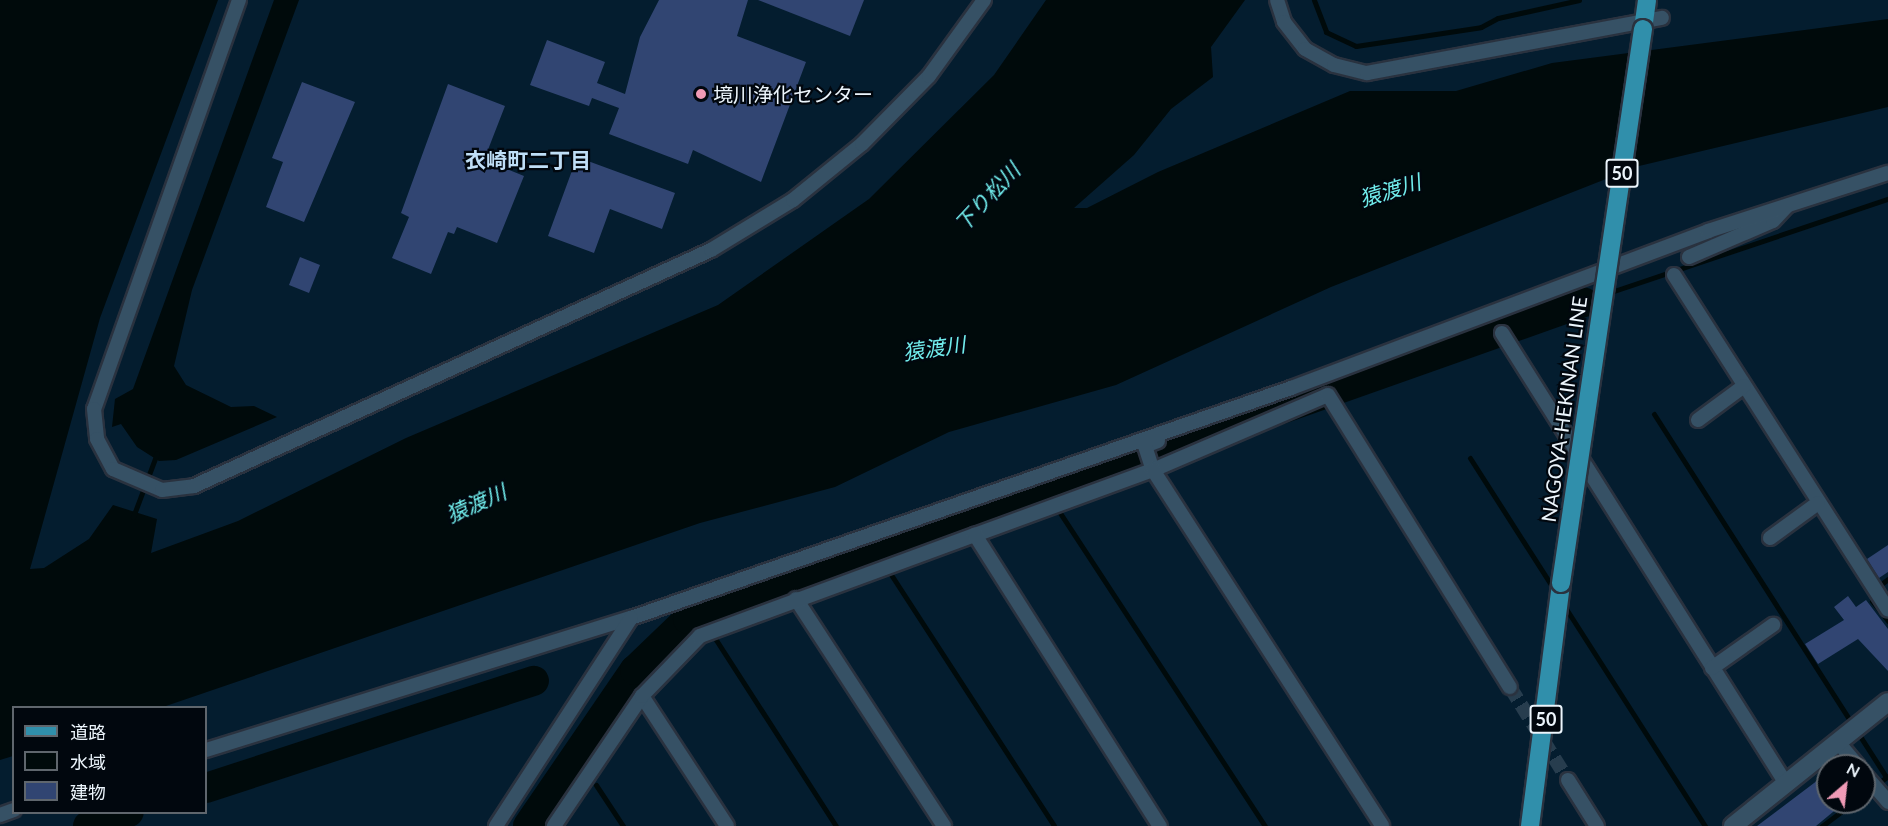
<!DOCTYPE html>
<meta charset="utf-8">
<style>
body{margin:0}
#map{position:relative;width:1888px;height:826px;overflow:hidden;background:#041d2f;font-family:Lato,"Noto Sans JP",sans-serif}
div>[style]{position:absolute}
.water>*{inset:0;background:#000a0b}
.stream>*{height:5px;margin:-2.5px;padding:0 2.5px;transform-origin:2.5px;border-radius:2.5px;background:#000a0b}
.river>*{height:30px;margin:-15px;padding:0 15px;transform-origin:15px;border-radius:15px;background:#000a0b}
.building>*{inset:0;background:#314572}
.minor-tunnel>*{height:14px;margin-top:-7px;transform-origin:0;background:repeating-linear-gradient(90deg,#273d4e 0 14px,transparent 0 21px)}
.roads{filter:drop-shadow(2px 0 #2a323f) drop-shadow(-2px 0 #2a323f) drop-shadow(0 2px #2a323f) drop-shadow(0 -2px #2a323f)}
.minor>*{height:14px;margin:-7px;padding:0 7px;transform-origin:7px;border-radius:7px;background:#365165}
.secondary>*{height:18px;margin:-9px;padding:0 9px;transform-origin:9px;border-radius:9px;background:#365165}
.primary>*{height:18px;margin:-9px;padding:0 9px;transform-origin:9px;border-radius:9px;background:#308fab}
.bridges{filter:drop-shadow(2px 0 #2a323f) drop-shadow(-2px 0 #2a323f) drop-shadow(0 2px #2a323f) drop-shadow(0 -2px #2a323f)}
.primary-bridge>*{height:18px;margin:-9px;padding:0 9px;transform-origin:9px;border-radius:9px;background:#308fab}
.dots>*{width:16px;height:16px;translate:-50% -50%;box-sizing:border-box;border:3px solid #01070e;border-radius:50%}
span{translate:-50% -50%;white-space:nowrap;text-align:center;line-height:1.15;-webkit-text-stroke:4.5px #01070e;paint-order:stroke}
.shield-label span{padding:2px 4px;background:#01070e;border:2px solid;border-radius:4px;-webkit-text-stroke-width:0}
.shield-label{font-size:18px;color:#ecf5fc;font-weight:700}
.poi-label{font-size:20px;color:#ecf5fc}
.left{translate:0 -50%;text-align:left}
.street-label{font-size:20px;color:#ecf5fc}
.neighbourhood-label{font-size:21px;color:#bfdef6;font-weight:700}
.water-label{font-size:21px;color:#71eded;font-style:italic}
.legend{position:absolute;left:12px;top:706px;width:195px;height:108px;box-sizing:border-box;background:#01070e;border:2px solid #5f666d;margin:0;padding:8px 10px;list-style:none;font-size:18px;color:#ecf5fc}
.legend li{display:flex;align-items:center;gap:12px;height:30px}
.legend b{width:30px;border:2px solid #5f666d}
.north{position:absolute;left:1816px;top:754px;width:60px;height:60px;box-sizing:border-box;background:#01070e;border:2px solid #5f666d;border-radius:50%;rotate:28deg;font-size:16px;font-weight:700;line-height:24px;text-align:center;color:#ecf5fc}
.north::after{content:'';display:block;margin:auto;width:21px;height:27px;background:#f09ab6;clip-path:polygon(50% 0,100% 100%,50% 72%,0 100%)}
</style>
<div id="map">
<div class="water">
<div style="clip-path:polygon(0 0,218px 0,100px 318px,30px 569px,44px 568px,89px 539px,113px 505px,157px 519px,151px 553px,238px 521px,406px 438px,718px 305px,869px 199px,994px 75px,1046px 0,1245px 0,1211px 47px,1213px 77px,1171px 109px,1134px 155px,1074px 208px,1087px 208px,1158px 172px,1350px 91px,1456px 91px,1552px 63px,1888px 19px,1888px 107px,1639px 166px,1331px 287px,1116px 385px,949px 432px,835px 487px,700px 523px,163px 707px,14px 708px,13px 756px,0 760px)"></div>
<div style="clip-path:polygon(274px 0,299px 0,192px 290px,174px 366px,186px 385px,231px 407px,254px 406px,277px 417px,176px 460px,159px 461px,137px 447px,121px 424px,112px 427px,115px 399px,133px 389px)"></div>
</div>
<div class="stream">
<div style="left:1314px;top:0;width:34px;rotate:69deg"></div>
<div style="left:1326px;top:32px;width:33px;rotate:25deg"></div>
<div style="left:1356px;top:46px;width:126px;rotate:-8.6deg"></div>
<div style="left:1481px;top:27px;width:19px;rotate:-28deg"></div>
<div style="left:1498px;top:18px;width:83px;rotate:-12.5deg"></div>
<div style="left:1608px;top:293px;width:295px;rotate:-18.6deg"></div>
<div style="left:1584px;top:302px;width:16px;rotate:-22deg"></div>
<div style="left:1654px;top:414px;width:431px;rotate:57.4deg"></div>
<div style="left:1470px;top:458px;width:158px;rotate:57.4deg"></div>
<div style="left:1047px;top:493px;width:398px;rotate:56.8deg"></div>
<div style="left:133px;top:517px;width:68px;rotate:-69.4deg"></div>
<div style="left:877px;top:553px;width:325px;rotate:57deg"></div>
<div style="left:1880px;top:585px;width:10px;rotate:-37deg"></div>
<div style="left:1872px;top:601px;width:26px;rotate:51deg"></div>
<div style="left:1563px;top:604px;width:264px;rotate:57.4deg"></div>
<div style="left:700px;top:615px;width:251px;rotate:57.2deg"></div>
<div style="left:577px;top:755px;width:7px;rotate:56deg"></div>
<div style="left:596px;top:785px;width:49px;rotate:56.6deg"></div>
<div style="left:1864px;top:794px;width:30px;rotate:-37deg"></div>
<div style="left:1822px;top:826px;width:40px;rotate:-37deg"></div>
</div>
<div class="river">
<div style="left:206px;top:788px;width:345px;rotate:-18.1deg"></div>
<div style="left:88px;top:826px;width:43px;rotate:-18.9deg"></div>
<div style="left:528px;top:826px;width:189px;rotate:-55.6deg"></div>
<div style="left:635px;top:670px;width:74px;rotate:-43.9deg"></div>
<div style="left:688px;top:619px;width:950px;rotate:-19.48deg"></div>
</div>
<div class="building">
<div style="clip-path:polygon(659px 0,748px 0,737px 36px,806px 62px,761px 182px,693px 150px,688px 164px,609px 134px,619px 108px,592px 98px,589px 106px,530px 85px,547px 40px,605px 62px,597px 83px,625px 94px,640px 37px)"></div>
<div style="clip-path:polygon(758px 0,864px 0,850px 36px)"></div>
<div style="clip-path:polygon(302px 82px,355px 102px,304px 222px,266px 207px,283px 162px,272px 158px)"></div>
<div style="clip-path:polygon(448px 84px,505px 106px,484px 160px,524px 176px,497px 243px,457px 227px,454px 234px,448px 232px,431px 274px,392px 258px,409px 217px,401px 213px)"></div>
<div style="clip-path:polygon(577px 157px,675px 193px,662px 229px,610px 209px,594px 253px,548px 236px)"></div>
<div style="clip-path:polygon(300px 257px,320px 265px,309px 293px,289px 285px)"></div>
<div style="clip-path:polygon(1888px 545px,1888px 572px,1879px 578px,1867px 559px)"></div>
<div style="clip-path:polygon(1848px 596px,1856px 607px,1866px 600px,1888px 629px,1888px 671px,1858px 639px,1818px 664px,1805px 644px,1844px 620px,1834px 607px)"></div>
<div style="clip-path:polygon(1818px 780px,1828px 802px,1845px 802px,1816px 826px,1757px 826px)"></div>
</div>
<div class="minor-tunnel">
<div style="left:1510px;top:687px;width:110px;rotate:58.1deg"></div>
</div>
<div class="roads">
<div class="minor">
<div style="left:239px;top:0;width:434px;rotate:109.5deg"></div>
<div style="left:94px;top:409px;width:30px;rotate:84deg"></div>
<div style="left:97px;top:439px;width:34px;rotate:62deg"></div>
<div style="left:113px;top:469px;width:53px;rotate:23.2deg"></div>
<div style="left:162px;top:490px;width:32px;rotate:-7deg"></div>
<div style="left:194px;top:486px;width:568px;rotate:-24.54deg"></div>
<div style="left:711px;top:250px;width:96px;rotate:-31.4deg"></div>
<div style="left:793px;top:200px;width:89px;rotate:-39.1deg"></div>
<div style="left:862px;top:144px;width:95px;rotate:-45.4deg"></div>
<div style="left:929px;top:76px;width:94px;rotate:-54.1deg"></div>
<div style="left:1277px;top:0;width:23px;rotate:72deg"></div>
<div style="left:1284px;top:22px;width:34px;rotate:52deg"></div>
<div style="left:1305px;top:49px;width:33px;rotate:29deg"></div>
<div style="left:1334px;top:65px;width:34px;rotate:14deg"></div>
<div style="left:1367px;top:73px;width:300px;rotate:-10.6deg"></div>
<div style="left:1689px;top:257px;width:91px;rotate:-23.2deg"></div>
<div style="left:1773px;top:221px;width:21px;rotate:-47deg"></div>
<div style="left:1674px;top:275px;width:397px;rotate:57.4deg"></div>
<div style="left:1502px;top:333px;width:531px;rotate:57.78deg"></div>
<div style="left:1698px;top:420px;width:57px;rotate:-36.5deg"></div>
<div style="left:1158px;top:441px;width:14px;rotate:159deg"></div>
<div style="left:1145px;top:446px;width:25px;rotate:72deg"></div>
<div style="left:1153px;top:470px;width:190px;rotate:-23.2deg"></div>
<div style="left:1328px;top:395px;width:344px;rotate:58.1deg"></div>
<div style="left:975px;top:535px;width:189px;rotate:-20.1deg"></div>
<div style="left:1153px;top:470px;width:423px;rotate:57.2deg"></div>
<div style="left:1770px;top:538px;width:59px;rotate:-36.1deg"></div>
<div style="left:796px;top:599px;width:271px;rotate:56.9deg"></div>
<div style="left:1712px;top:668px;width:75px;rotate:-35.2deg"></div>
<div style="left:642px;top:696px;width:155px;rotate:56.8deg"></div>
<div style="left:1837px;top:741px;width:33px;rotate:50deg"></div>
<div style="left:206px;top:750px;width:445px;rotate:-17.3deg"></div>
<div style="left:631px;top:618px;width:699px;rotate:-19.21deg"></div>
<div style="left:1291px;top:388px;width:446px;rotate:-20.6deg"></div>
<div style="left:1708px;top:231px;width:189px;rotate:-17.9deg"></div>
<div style="left:1864px;top:774px;width:37px;rotate:49deg"></div>
<div style="left:1568px;top:780px;width:54px;rotate:57.8deg"></div>
<div style="left:0;top:815px;width:15px;rotate:-20deg"></div>
<div style="left:496px;top:826px;width:248px;rotate:-57deg"></div>
<div style="left:554px;top:826px;width:157px;rotate:-55.9deg"></div>
<div style="left:642px;top:696px;width:83px;rotate:-46deg"></div>
<div style="left:700px;top:636px;width:293px;rotate:-20.2deg"></div>
<div style="left:975px;top:535px;width:345px;rotate:57.6deg"></div>
</div>
<div class="secondary">
<div style="left:1733px;top:826px;width:198px;rotate:-38.7deg"></div>
</div>
<div class="primary">
<div style="left:1643px;top:29px;width:29px;rotate:-82deg"></div>
<div style="left:1530px;top:826px;width:245px;rotate:-82.7deg"></div>
</div>
</div>
<div class="bridges">
<div class="primary-bridge">
<div style="left:1561px;top:583px;width:560px;rotate:-81.58deg"></div>
</div>
</div>
<div class="dots">
<div style="left:701px;top:94px;background:#f09ab6"></div>
</div>
<div class="shield-label">
<span style="left:1622px;top:173px">50</span>
<span style="left:1546px;top:719px">50</span>
</div>
<div class="poi-label">
<span class="left" style="left:713px;top:94px">境川浄化センター</span>
</div>
<div class="street-label">
<span style="left:1564px;top:409px;rotate:-82deg">NAGOYA-HEKINAN LINE</span>
</div>
<div class="neighbourhood-label">
<span style="left:528px;top:160px">衣崎町二丁目</span>
</div>
<div class="water-label">
<span style="left:1390px;top:190px;rotate:-17deg">猿渡川</span>
<span style="left:987px;top:197px;rotate:-47deg">下り松川</span>
<span style="left:934px;top:348px;rotate:-8deg">猿渡川</span>
<span style="left:476px;top:503px;rotate:-24deg">猿渡川</span>
</div>
<ul class="legend">
<li><b style="height:8px;background:#308fab"></b>道路</li>
<li><b style="height:16px;background:#000a0b"></b>水域</li>
<li><b style="height:16px;background:#314572"></b>建物</li>
</ul>
<div class="north">N</div>
</div>
